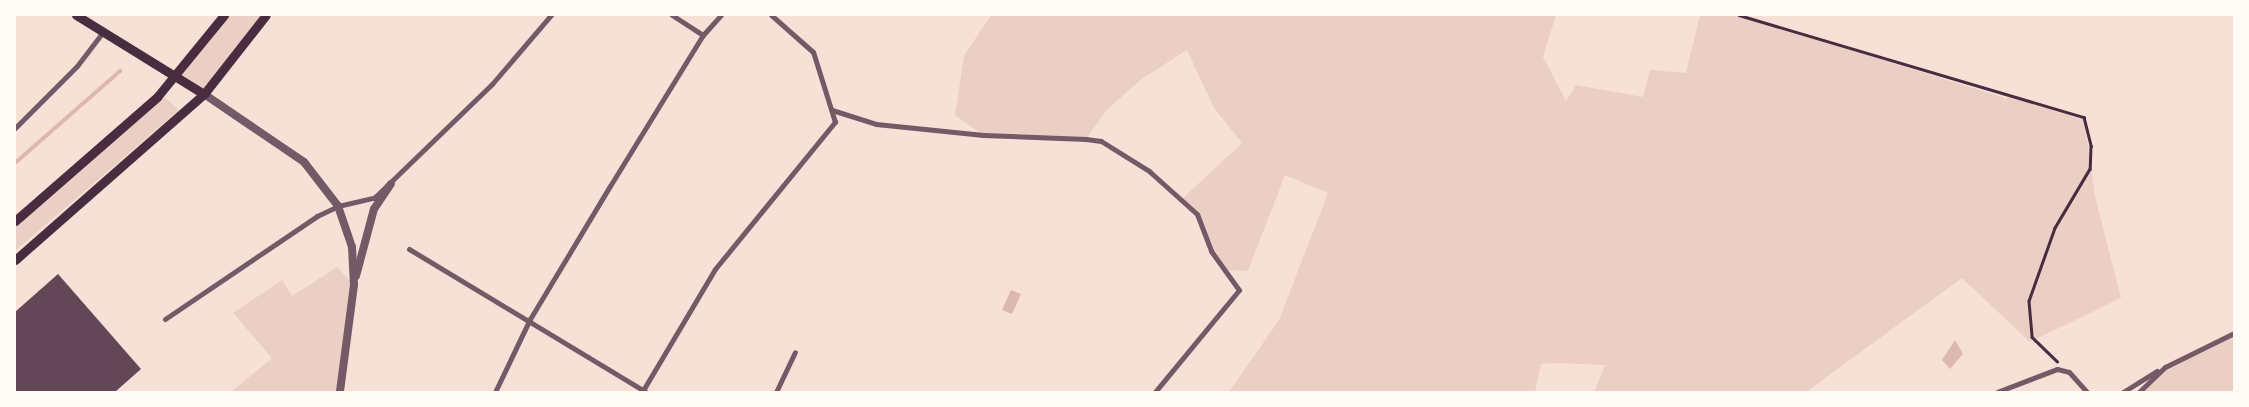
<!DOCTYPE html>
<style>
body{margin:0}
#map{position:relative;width:2249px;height:407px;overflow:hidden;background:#f7e1d7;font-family:Barlow,sans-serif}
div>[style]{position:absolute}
.green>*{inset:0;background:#ebcfc5}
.water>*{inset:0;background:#dcb8b0}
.stream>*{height:4px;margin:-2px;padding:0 2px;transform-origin:2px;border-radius:2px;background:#dcb8b0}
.building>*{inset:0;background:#644757}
.path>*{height:2.5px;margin:-1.25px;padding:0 1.25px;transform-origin:1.25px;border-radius:1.25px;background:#4a2c40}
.minor>*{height:5px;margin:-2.5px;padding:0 2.5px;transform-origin:2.5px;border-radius:2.5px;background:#755966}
.tertiary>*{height:8px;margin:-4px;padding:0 4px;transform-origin:4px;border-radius:4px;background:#755966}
.secondary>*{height:9px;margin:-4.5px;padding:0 4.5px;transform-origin:4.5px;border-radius:4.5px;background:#4a2c40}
span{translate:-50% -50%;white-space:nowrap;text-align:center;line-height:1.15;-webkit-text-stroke:5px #fffaf5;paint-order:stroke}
.frame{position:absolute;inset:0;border:16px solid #fffaf5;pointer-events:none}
</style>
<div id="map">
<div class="green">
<div style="clip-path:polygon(224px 15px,266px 15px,204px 94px,177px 76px)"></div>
<div style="clip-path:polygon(991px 15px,1556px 15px,1543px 57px,1566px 101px,1576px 85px,1643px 97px,1650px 70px,1686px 73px,1700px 15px,1739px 15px,2005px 98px,2000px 108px,2007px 97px,2084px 117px,2095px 196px,2121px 298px,2030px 342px,1962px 278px,1806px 392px,1594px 392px,1605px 365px,1555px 363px,1541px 364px,1535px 392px,1229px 392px,1279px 320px,1328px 193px,1285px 175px,1248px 271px,1222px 270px,1203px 224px,1181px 200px,1242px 143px,1214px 108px,1187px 50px,1140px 80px,1106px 111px,1086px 139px,983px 135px,955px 115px,964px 56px)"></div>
<div style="clip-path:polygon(164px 97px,179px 110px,15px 251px,15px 226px)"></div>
<div style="clip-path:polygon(337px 267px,354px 285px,340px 392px,231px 392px,272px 358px,233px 313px,282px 280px,292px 296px)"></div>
<div style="clip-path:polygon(2234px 333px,2234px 392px,2139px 392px,2165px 367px)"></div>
</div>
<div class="water">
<div style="clip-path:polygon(1011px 290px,1021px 294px,1012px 314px,1002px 310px)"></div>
<div style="clip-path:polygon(1955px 340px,1963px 354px,1950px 369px,1942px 360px)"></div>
</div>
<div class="stream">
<div style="left:15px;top:163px;width:140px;rotate:-41.2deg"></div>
</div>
<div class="building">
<div style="clip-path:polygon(58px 274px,141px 369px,115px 392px,15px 392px,15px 312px)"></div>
</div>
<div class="path">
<div style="left:1739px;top:15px;width:360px;rotate:16.5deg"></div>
<div style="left:2084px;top:117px;width:30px;rotate:76deg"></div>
<div style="left:2091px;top:146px;width:23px;rotate:92deg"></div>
<div style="left:2090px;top:169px;width:69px;rotate:120.7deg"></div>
<div style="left:2055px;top:228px;width:77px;rotate:109.6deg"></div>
<div style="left:2029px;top:301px;width:36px;rotate:85deg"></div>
<div style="left:2032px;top:337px;width:35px;rotate:44deg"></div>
</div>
<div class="minor">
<div style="left:672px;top:15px;width:37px;rotate:33deg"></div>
<div style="left:832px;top:110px;width:46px;rotate:17.7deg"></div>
<div style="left:876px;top:124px;width:108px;rotate:5.9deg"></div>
<div style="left:983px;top:135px;width:103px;rotate:2.2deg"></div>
<div style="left:1086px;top:139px;width:15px;rotate:8deg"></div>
<div style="left:1101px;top:141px;width:57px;rotate:32deg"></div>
<div style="left:1149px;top:171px;width:64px;rotate:41.9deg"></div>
<div style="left:1197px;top:214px;width:40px;rotate:69deg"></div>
<div style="left:1211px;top:251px;width:48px;rotate:54.3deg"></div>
<div style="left:1239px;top:290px;width:132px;rotate:129.5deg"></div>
<div style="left:15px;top:128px;width:88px;rotate:-45deg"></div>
<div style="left:77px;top:66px;width:43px;rotate:-52.6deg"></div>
<div style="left:409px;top:249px;width:277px;rotate:31.1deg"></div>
<div style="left:165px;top:319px;width:184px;rotate:-34.1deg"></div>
<div style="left:317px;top:216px;width:23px;rotate:-25deg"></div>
<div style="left:338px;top:206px;width:37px;rotate:-13deg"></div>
<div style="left:374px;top:198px;width:164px;rotate:-44deg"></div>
<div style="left:492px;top:84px;width:91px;rotate:-49.5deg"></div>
<div style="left:495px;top:392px;width:81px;rotate:-64.4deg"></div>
<div style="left:530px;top:319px;width:155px;rotate:-59deg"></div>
<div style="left:610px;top:186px;width:177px;rotate:-58.4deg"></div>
<div style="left:703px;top:35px;width:27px;rotate:-48deg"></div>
<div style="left:642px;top:392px;width:143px;rotate:-59.3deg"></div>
<div style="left:715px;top:269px;width:190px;rotate:-50.8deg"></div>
<div style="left:835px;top:122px;width:73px;rotate:-107.4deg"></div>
<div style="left:813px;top:52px;width:56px;rotate:-138.6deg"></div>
<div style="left:776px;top:392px;width:44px;rotate:-64.6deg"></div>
<div style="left:1997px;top:392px;width:64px;rotate:-21deg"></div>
<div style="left:2057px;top:369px;width:12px;rotate:14deg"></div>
<div style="left:2069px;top:372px;width:27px;rotate:48deg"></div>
<div style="left:2123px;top:392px;width:40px;rotate:-32deg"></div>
<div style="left:2139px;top:392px;width:36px;rotate:-44deg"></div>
<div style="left:2165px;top:367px;width:77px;rotate:-26.2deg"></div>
</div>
<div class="tertiary">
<div style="left:204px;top:94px;width:121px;rotate:34.2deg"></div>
<div style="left:304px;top:162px;width:56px;rotate:52.3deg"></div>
<div style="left:338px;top:206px;width:43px;rotate:71.1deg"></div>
<div style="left:352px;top:247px;width:38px;rotate:87deg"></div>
<div style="left:354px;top:285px;width:108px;rotate:97.5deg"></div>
<div style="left:356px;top:276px;width:69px;rotate:-75deg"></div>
<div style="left:374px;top:209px;width:30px;rotate:-56deg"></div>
</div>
<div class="secondary">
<div style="left:76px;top:15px;width:150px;rotate:31.7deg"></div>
<div style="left:15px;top:221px;width:189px;rotate:-41.1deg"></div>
<div style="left:157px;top:97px;width:106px;rotate:-50.7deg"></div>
<div style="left:15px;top:260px;width:252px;rotate:-41.3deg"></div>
<div style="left:204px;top:94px;width:100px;rotate:-51.9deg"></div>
</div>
<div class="frame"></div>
</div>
